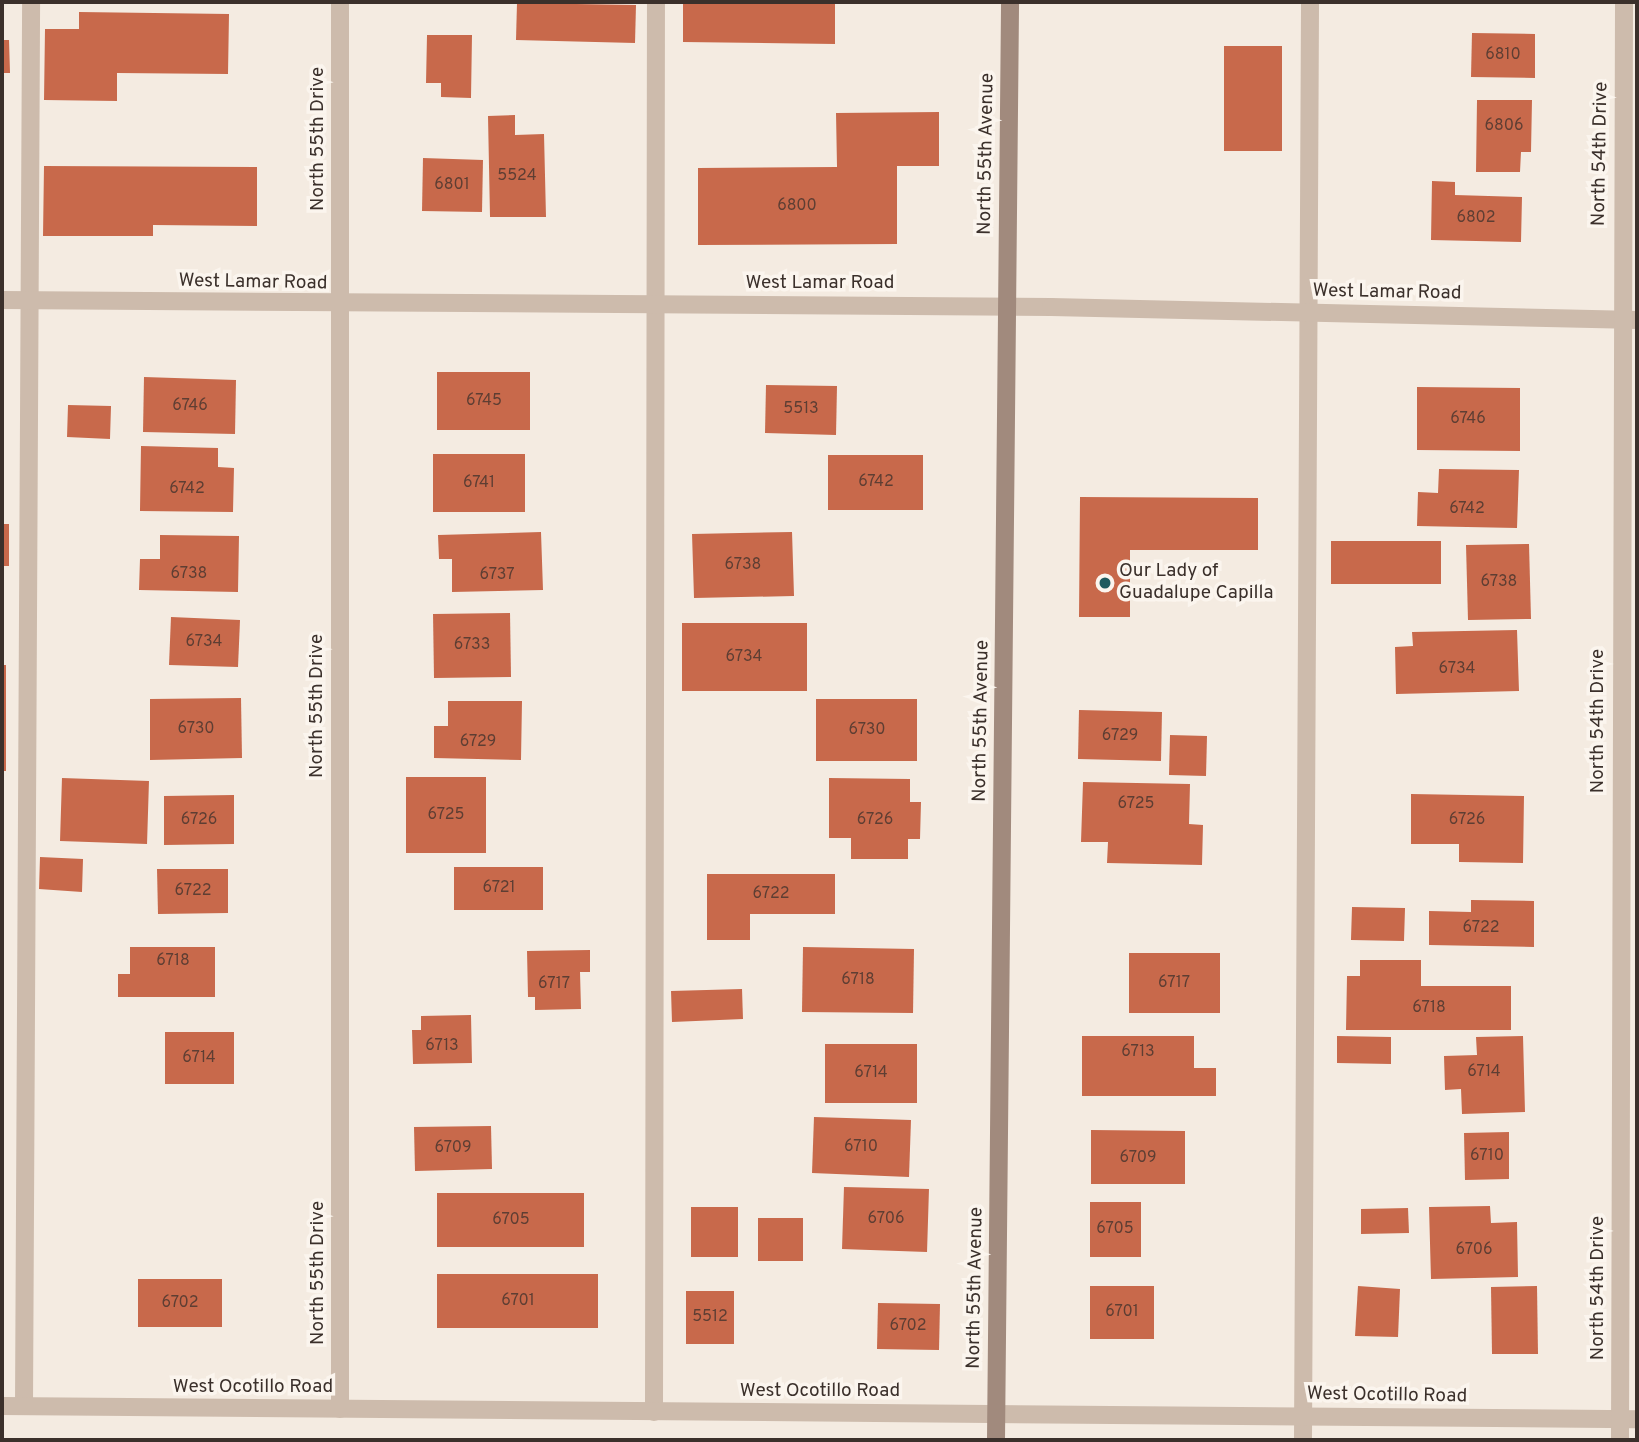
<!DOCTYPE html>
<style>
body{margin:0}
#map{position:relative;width:1639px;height:1442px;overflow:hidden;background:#f4ebe1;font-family:Overpass,sans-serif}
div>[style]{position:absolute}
.building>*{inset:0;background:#c8694b}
.lane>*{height:18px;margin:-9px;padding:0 9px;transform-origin:9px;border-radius:9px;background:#cdbbac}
.street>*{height:18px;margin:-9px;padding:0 9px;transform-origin:9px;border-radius:9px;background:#cdbbac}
.secondary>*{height:18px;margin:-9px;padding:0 9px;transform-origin:9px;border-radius:9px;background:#a18a7d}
.dots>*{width:19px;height:19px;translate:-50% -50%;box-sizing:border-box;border:4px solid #fbf5ee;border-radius:50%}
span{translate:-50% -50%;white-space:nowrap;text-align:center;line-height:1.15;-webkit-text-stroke:7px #fbf5ee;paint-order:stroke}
.number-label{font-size:16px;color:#5e3e33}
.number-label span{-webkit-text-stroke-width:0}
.street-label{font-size:19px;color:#3b302b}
.poi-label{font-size:19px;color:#3b302b}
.left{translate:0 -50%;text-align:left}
.frame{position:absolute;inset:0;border:4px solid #3b302b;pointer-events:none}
</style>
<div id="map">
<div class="building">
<div style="clip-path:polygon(683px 2px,835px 2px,835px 44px,683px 42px)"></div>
<div style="clip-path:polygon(517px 3px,636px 5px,635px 43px,516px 40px)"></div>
<div style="clip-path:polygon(79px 12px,229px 14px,228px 74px,117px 73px,117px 101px,44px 100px,45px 29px,79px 29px)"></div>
<div style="clip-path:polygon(1472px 33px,1535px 34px,1535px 78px,1471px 77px)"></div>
<div style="clip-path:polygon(427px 35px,472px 35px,471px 98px,441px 97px,441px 83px,426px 83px)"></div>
<div style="clip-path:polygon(2px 40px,9px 40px,10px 73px,2px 73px)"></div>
<div style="clip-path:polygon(1224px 46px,1282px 46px,1282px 151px,1224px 151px)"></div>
<div style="clip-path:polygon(1477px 100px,1532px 100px,1531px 152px,1521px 152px,1520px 172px,1476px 172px)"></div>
<div style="clip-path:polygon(939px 112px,939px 166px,897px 166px,897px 244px,698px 245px,698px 168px,837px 167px,836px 113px)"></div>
<div style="clip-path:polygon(515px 115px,515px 135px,544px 134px,546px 217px,490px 217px,488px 116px)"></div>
<div style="clip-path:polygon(423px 158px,483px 160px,482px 212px,422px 211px)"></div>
<div style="clip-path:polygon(44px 166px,257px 167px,257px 226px,153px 225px,153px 236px,43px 236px)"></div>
<div style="clip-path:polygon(1432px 181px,1455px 182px,1455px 195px,1522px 197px,1521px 242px,1431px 240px)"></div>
<div style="clip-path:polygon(437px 372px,530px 372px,530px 430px,437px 430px)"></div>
<div style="clip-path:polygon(144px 377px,236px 380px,235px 434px,143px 432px)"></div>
<div style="clip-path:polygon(766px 385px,837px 386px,836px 435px,765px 433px)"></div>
<div style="clip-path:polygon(1417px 387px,1520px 388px,1520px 451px,1417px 450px)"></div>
<div style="clip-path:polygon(68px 405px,111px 406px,110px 439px,67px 437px)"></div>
<div style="clip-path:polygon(141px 446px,218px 448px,218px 467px,234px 468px,233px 512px,140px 511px)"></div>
<div style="clip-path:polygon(433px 454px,525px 454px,525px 512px,433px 512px)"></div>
<div style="clip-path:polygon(828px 455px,923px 455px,923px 510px,828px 510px)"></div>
<div style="clip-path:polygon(1439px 469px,1519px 470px,1517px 528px,1417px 526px,1418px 492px,1438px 493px)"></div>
<div style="clip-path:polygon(1080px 497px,1258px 498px,1258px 550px,1130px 550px,1130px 617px,1079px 617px)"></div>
<div style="clip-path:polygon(2px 524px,9px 524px,9px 566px,2px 566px)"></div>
<div style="clip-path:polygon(541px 532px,543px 590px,452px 592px,452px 559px,439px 559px,438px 535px)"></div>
<div style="clip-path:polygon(792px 532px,794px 596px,694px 598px,692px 534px)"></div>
<div style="clip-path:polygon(160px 535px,239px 536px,238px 592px,139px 590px,140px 559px,160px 559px)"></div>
<div style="clip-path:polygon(1331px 541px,1441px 541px,1441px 584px,1331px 584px)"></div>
<div style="clip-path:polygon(1529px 544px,1531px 619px,1468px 620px,1466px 545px)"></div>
<div style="clip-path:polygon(510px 613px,511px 677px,434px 678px,433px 614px)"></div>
<div style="clip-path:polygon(171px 617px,240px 620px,238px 667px,169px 665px)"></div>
<div style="clip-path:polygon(682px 623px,807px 623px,807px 691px,682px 691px)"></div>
<div style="clip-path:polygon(1517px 630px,1519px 691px,1396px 694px,1395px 647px,1413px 646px,1412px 632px)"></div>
<div style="clip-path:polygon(2px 665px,6px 665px,6px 771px,2px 771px)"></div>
<div style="clip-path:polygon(241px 698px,242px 758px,150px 760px,150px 699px)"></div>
<div style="clip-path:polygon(816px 699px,917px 699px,917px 761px,816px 761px)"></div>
<div style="clip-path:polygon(448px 701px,522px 701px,521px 760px,434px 758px,434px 726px,448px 726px)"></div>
<div style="clip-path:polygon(1079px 710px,1162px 712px,1161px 761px,1078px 759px)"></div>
<div style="clip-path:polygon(1170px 735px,1207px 736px,1206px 776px,1169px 775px)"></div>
<div style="clip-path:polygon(406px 777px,486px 777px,486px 853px,406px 853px)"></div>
<div style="clip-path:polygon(62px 778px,149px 781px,147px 844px,60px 841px)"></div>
<div style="clip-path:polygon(829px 778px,910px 779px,910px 802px,921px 802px,920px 839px,908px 839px,908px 859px,851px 859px,851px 838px,829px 838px)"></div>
<div style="clip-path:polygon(1083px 782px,1190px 784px,1189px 824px,1203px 825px,1202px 865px,1107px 863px,1108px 842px,1081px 842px)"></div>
<div style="clip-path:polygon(1411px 794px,1524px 796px,1523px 863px,1459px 862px,1459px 844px,1411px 844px)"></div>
<div style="clip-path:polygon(234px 795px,234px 844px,164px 845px,164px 796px)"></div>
<div style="clip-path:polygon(2px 798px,4px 798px,4px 1015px,2px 1015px)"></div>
<div style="clip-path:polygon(40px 857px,83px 859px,82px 892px,39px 889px)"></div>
<div style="clip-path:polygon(454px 867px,543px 867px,543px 910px,454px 910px)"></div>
<div style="clip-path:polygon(157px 869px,228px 869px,228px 913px,158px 914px)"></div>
<div style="clip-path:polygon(707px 874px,835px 874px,835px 914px,750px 914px,750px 940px,707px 940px)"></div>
<div style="clip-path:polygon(1471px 900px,1534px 901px,1534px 947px,1429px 945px,1429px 911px,1471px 912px)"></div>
<div style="clip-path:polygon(1352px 907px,1405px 908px,1404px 941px,1351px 940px)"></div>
<div style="clip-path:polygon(130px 947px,215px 947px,215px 997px,118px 997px,118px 974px,130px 974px)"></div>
<div style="clip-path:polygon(803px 947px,914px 949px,913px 1013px,802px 1012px)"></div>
<div style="clip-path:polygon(590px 950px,590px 972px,580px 972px,581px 1009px,535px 1010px,535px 997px,528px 997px,527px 951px)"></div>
<div style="clip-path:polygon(1129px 953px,1220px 953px,1220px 1013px,1129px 1013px)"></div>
<div style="clip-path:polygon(1360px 960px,1421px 960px,1421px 986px,1511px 986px,1511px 1030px,1346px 1030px,1347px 976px,1360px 976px)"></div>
<div style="clip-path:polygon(742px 989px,743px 1019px,672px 1022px,671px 991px)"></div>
<div style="clip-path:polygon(471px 1015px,472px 1063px,413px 1064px,412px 1030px,421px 1030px,421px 1016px)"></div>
<div style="clip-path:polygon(165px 1032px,234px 1032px,234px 1084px,165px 1084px)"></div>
<div style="clip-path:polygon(1082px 1036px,1194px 1036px,1194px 1068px,1216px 1068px,1216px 1096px,1082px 1096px)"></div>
<div style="clip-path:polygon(1337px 1036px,1391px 1037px,1391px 1064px,1337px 1063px)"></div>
<div style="clip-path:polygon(1523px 1036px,1525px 1112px,1462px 1114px,1461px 1089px,1445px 1090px,1444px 1056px,1477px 1055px,1476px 1037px)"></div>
<div style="clip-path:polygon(825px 1044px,917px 1044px,917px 1103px,825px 1103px)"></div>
<div style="clip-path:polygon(814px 1117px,911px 1120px,909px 1177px,812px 1173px)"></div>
<div style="clip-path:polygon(491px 1126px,492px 1169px,415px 1171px,414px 1127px)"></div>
<div style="clip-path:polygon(1091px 1130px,1185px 1131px,1185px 1184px,1091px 1184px)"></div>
<div style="clip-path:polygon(1509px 1132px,1509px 1179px,1465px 1180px,1464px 1133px)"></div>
<div style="clip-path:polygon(844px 1187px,929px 1189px,927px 1252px,842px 1249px)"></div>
<div style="clip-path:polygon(437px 1193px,584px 1193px,584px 1247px,437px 1247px)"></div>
<div style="clip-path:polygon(1090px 1202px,1141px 1202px,1141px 1257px,1090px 1257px)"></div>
<div style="clip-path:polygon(1490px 1206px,1491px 1223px,1517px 1222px,1518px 1277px,1431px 1279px,1429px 1207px)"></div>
<div style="clip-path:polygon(691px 1207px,738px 1207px,738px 1257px,691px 1257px)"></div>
<div style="clip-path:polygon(1408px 1208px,1409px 1233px,1361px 1234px,1361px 1209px)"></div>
<div style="clip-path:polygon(758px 1218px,803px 1218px,803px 1261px,758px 1261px)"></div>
<div style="clip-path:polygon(437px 1274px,598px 1274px,598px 1328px,437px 1328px)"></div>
<div style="clip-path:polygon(138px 1279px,222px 1279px,222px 1327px,138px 1327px)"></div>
<div style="clip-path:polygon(1090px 1286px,1154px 1286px,1154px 1339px,1090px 1339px)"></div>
<div style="clip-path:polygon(1358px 1286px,1400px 1289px,1398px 1337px,1355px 1336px)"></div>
<div style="clip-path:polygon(1537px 1286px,1538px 1354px,1492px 1354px,1491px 1287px)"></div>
<div style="clip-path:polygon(686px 1291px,734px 1291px,734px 1344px,686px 1344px)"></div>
<div style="clip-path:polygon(878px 1303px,940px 1304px,939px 1350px,877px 1349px)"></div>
</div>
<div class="lane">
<div style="left:24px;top:1406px;width:1404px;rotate:-89.71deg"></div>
<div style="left:654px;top:1412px;width:1410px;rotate:-89.92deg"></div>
<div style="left:1303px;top:1440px;width:1438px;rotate:-89.72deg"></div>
</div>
<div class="street">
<div style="left:2px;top:300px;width:1049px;rotate:0.38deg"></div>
<div style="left:1051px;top:307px;width:586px;rotate:1.27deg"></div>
<div style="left:2px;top:1406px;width:1635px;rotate:0.46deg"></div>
<div style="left:340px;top:1409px;width:1407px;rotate:-90deg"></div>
<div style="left:1620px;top:1440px;width:1438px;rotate:-89.84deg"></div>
</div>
<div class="secondary">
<div style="left:996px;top:1440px;width:1438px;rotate:-89.44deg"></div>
</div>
<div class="dots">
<div style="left:1105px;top:583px;background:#1f5a5e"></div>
</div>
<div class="number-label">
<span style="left:1503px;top:55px">6810</span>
<span style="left:1504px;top:126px">6806</span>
<span style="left:517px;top:176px">5524</span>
<span style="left:452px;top:185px">6801</span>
<span style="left:797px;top:206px">6800</span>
<span style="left:1476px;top:218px">6802</span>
<span style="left:484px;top:401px">6745</span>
<span style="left:190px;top:406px">6746</span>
<span style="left:801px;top:409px">5513</span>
<span style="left:1468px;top:419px">6746</span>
<span style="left:876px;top:482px">6742</span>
<span style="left:479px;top:483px">6741</span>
<span style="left:187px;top:489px">6742</span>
<span style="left:1467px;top:509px">6742</span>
<span style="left:743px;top:565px">6738</span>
<span style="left:189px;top:574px">6738</span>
<span style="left:497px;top:575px">6737</span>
<span style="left:1499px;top:582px">6738</span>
<span style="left:204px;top:642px">6734</span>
<span style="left:472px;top:645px">6733</span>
<span style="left:744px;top:657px">6734</span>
<span style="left:1457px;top:669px">6734</span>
<span style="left:196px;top:729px">6730</span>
<span style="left:867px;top:730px">6730</span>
<span style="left:1120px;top:736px">6729</span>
<span style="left:478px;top:742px">6729</span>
<span style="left:1136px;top:804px">6725</span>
<span style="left:446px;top:815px">6725</span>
<span style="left:199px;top:820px">6726</span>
<span style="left:875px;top:820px">6726</span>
<span style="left:1467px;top:820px">6726</span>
<span style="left:499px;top:888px">6721</span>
<span style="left:193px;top:891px">6722</span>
<span style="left:771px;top:894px">6722</span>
<span style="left:1481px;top:928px">6722</span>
<span style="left:173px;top:961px">6718</span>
<span style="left:858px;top:980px">6718</span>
<span style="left:1174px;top:983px">6717</span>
<span style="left:554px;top:984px">6717</span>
<span style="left:1429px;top:1008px">6718</span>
<span style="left:442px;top:1046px">6713</span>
<span style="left:1138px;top:1052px">6713</span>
<span style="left:199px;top:1058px">6714</span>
<span style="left:1484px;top:1072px">6714</span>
<span style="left:871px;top:1073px">6714</span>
<span style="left:861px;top:1147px">6710</span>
<span style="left:453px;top:1148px">6709</span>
<span style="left:1487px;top:1156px">6710</span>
<span style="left:1138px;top:1158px">6709</span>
<span style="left:886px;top:1219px">6706</span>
<span style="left:511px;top:1220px">6705</span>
<span style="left:1115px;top:1229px">6705</span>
<span style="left:1474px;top:1250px">6706</span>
<span style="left:518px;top:1301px">6701</span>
<span style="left:180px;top:1303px">6702</span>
<span style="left:1122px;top:1312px">6701</span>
<span style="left:710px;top:1317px">5512</span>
<span style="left:908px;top:1326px">6702</span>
</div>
<div class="street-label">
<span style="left:319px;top:139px;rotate:-90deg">North 55th Drive</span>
<span style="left:987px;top:154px;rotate:-89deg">North 55th Avenue</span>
<span style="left:1601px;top:154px;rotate:-89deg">North 54th Drive</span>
<span style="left:253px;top:283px;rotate:1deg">West Lamar Road</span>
<span style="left:820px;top:284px">West Lamar Road</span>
<span style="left:1387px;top:293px;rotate:1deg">West Lamar Road</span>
<span style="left:318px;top:706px;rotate:-90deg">North 55th Drive</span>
<span style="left:982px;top:721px;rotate:-89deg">North 55th Avenue</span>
<span style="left:1599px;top:721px;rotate:-90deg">North 54th Drive</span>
<span style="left:319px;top:1273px;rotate:-90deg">North 55th Drive</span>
<span style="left:976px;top:1288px;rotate:-89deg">North 55th Avenue</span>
<span style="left:1599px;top:1288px;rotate:-90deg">North 54th Drive</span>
<span style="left:253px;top:1388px">West Ocotillo Road</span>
<span style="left:820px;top:1392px">West Ocotillo Road</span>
<span style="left:1387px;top:1396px;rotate:1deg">West Ocotillo Road</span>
</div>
<div class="poi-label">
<span class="left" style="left:1119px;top:583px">Our Lady of<br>Guadalupe Capilla</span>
</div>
<div class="frame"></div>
</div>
